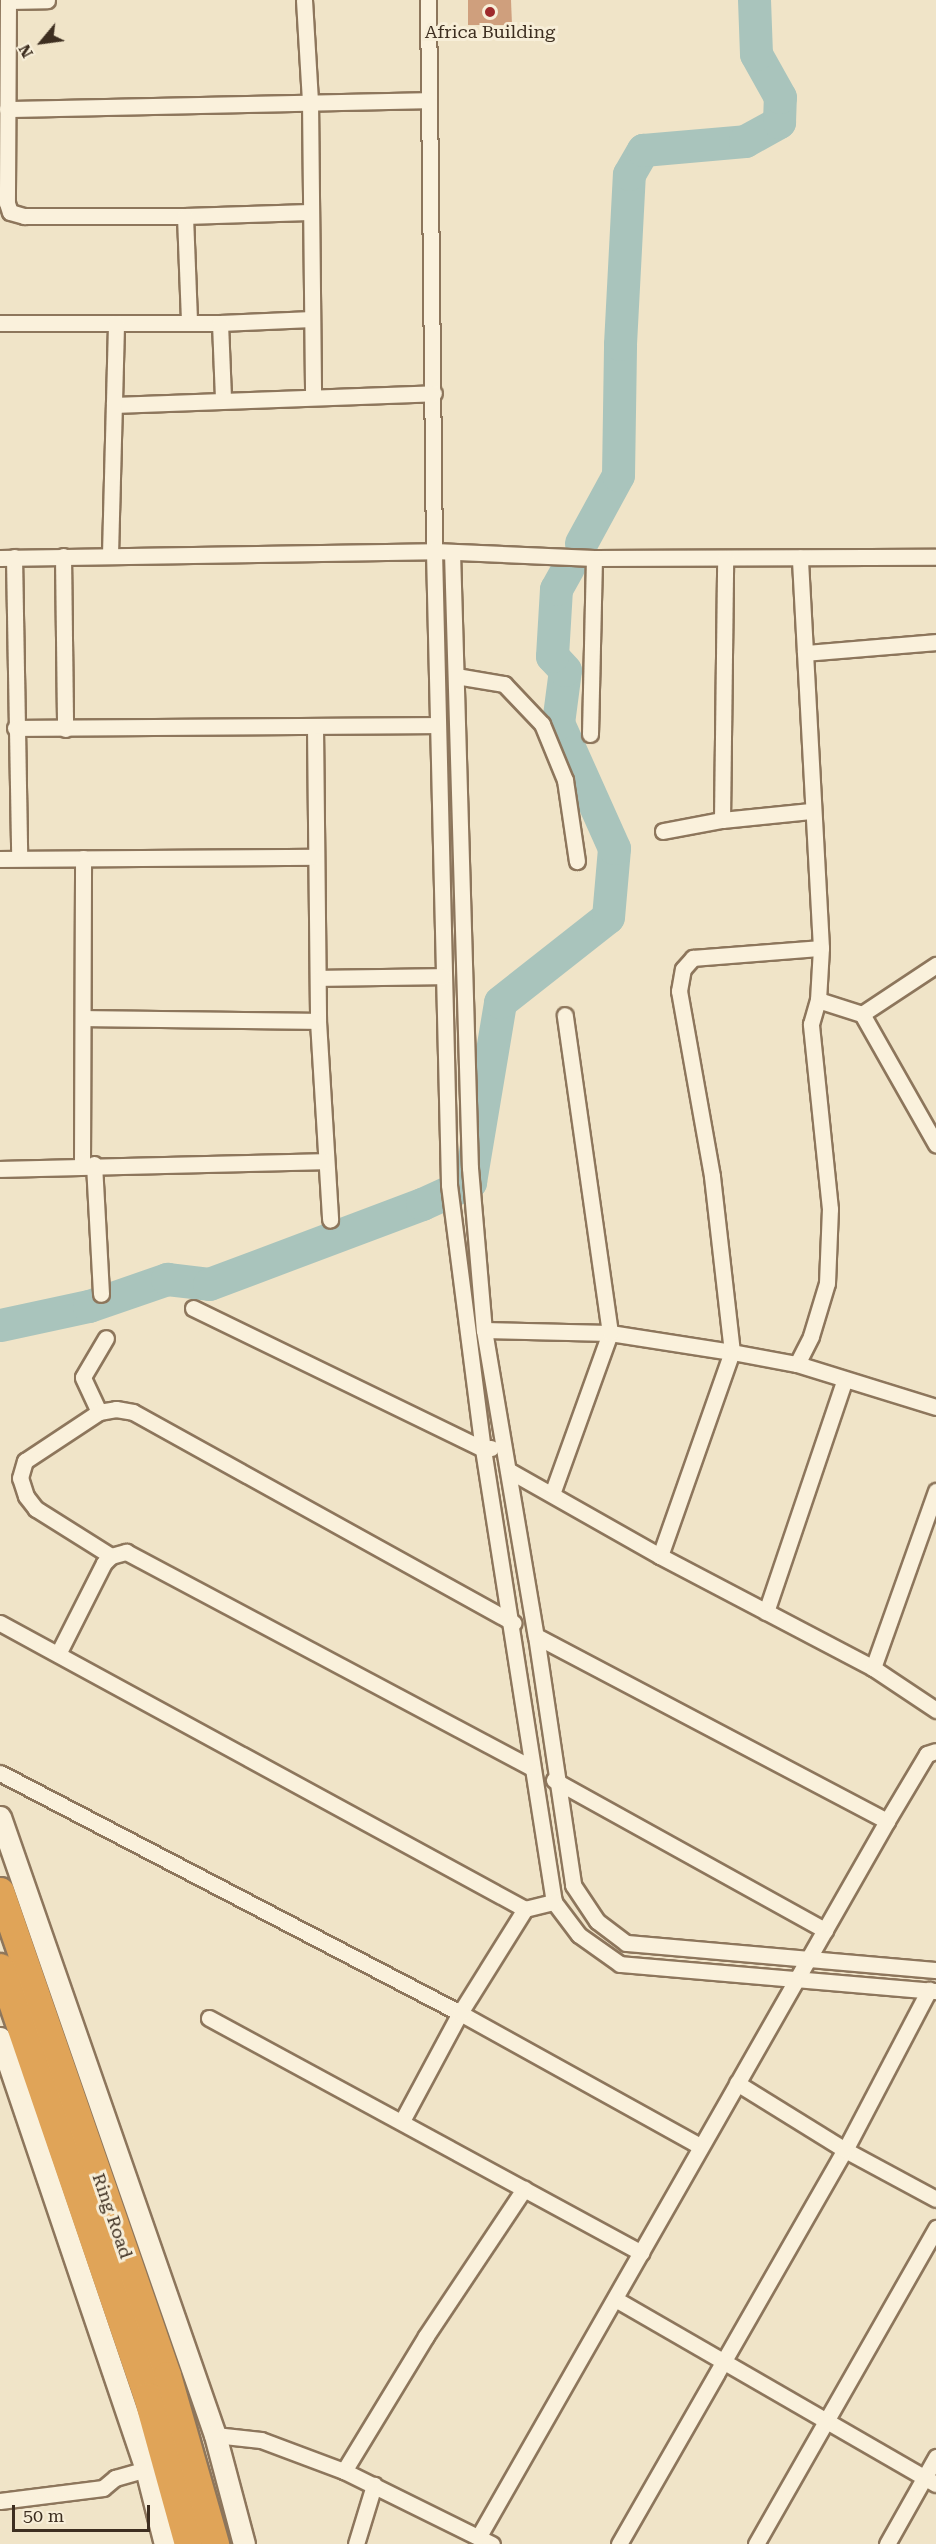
<!DOCTYPE html>
<style>
body{margin:0}
#map{position:relative;width:936px;height:2544px;overflow:hidden;background:#f0e4c8;font-family:"Roboto Serif",serif}
div>[style]{position:absolute}
.river>*{height:33px;margin:-16.5px;padding:0 16.5px;transform-origin:16.5px;border-radius:16.5px;background:#a9c4bc}
.building>*{inset:0;background:#cf9f7d}
.roads{filter:drop-shadow(2px 0 #8d765c) drop-shadow(-2px 0 #8d765c) drop-shadow(0 2px #8d765c) drop-shadow(0 -2px #8d765c)}
.street>*{height:15px;margin:-7.5px;padding:0 7.5px;transform-origin:7.5px;border-radius:7.5px;background:#faf1dc}
.secondary>*{height:21px;margin:-10.5px;padding:0 10.5px;transform-origin:10.5px;border-radius:10.5px;background:#faf1dc}
.highway>*{height:27px;margin:-13.5px;padding:0 13.5px;transform-origin:13.5px;border-radius:13.5px;background:#e0a458}
.dots>*{width:16px;height:16px;translate:-50% -50%;box-sizing:border-box;border:3px solid #f7eed8;border-radius:50%}
span{translate:-50% -50%;white-space:nowrap;text-align:center;line-height:1.15;-webkit-text-stroke:6px #f7eed8;paint-order:stroke}
.poi-label{font-size:18px;color:#3d2e20}
.street-label{font-size:18px;color:#3d2e20}
.north{position:absolute;left:12px;top:12px;width:60px;height:60px;-webkit-text-stroke:4px #f7eed8;paint-order:stroke;rotate:241deg;font-size:16px;font-weight:700;line-height:24px;text-align:center;color:#3d2e20}
.north::after{content:'';display:block;margin:auto;width:21px;height:27px;background:#3d2e20;clip-path:polygon(50% 0,100% 100%,50% 72%,0 100%)}
.scale{position:absolute;left:12px;top:2505px;width:138px;height:27px;box-sizing:border-box;border:3px solid #3d2e20;border-top:0;padding-left:8px;font-size:18px;line-height:21px;white-space:nowrap;color:#3d2e20;-webkit-text-stroke:4px #f7eed8;paint-order:stroke}
</style>
<div id="map">
<div class="river">
<div style="left:581px;top:543px;width:77px;rotate:-61.4deg"></div>
<div style="left:618px;top:475px;width:131px;rotate:-89.1deg"></div>
<div style="left:620px;top:344px;width:170px;rotate:-87deg"></div>
<div style="left:629px;top:174px;width:28px;rotate:-60deg"></div>
<div style="left:643px;top:150px;width:102px;rotate:-5deg"></div>
<div style="left:745px;top:141px;width:39px;rotate:-29deg"></div>
<div style="left:779px;top:122px;width:25px;rotate:-88deg"></div>
<div style="left:780px;top:97px;width:49px;rotate:-119.2deg"></div>
<div style="left:756px;top:54px;width:54px;rotate:-92.1deg"></div>
<div style="left:0;top:1325px;width:91px;rotate:-12.1deg"></div>
<div style="left:89px;top:1306px;width:83px;rotate:-19.1deg"></div>
<div style="left:167px;top:1279px;width:42px;rotate:6.8deg"></div>
<div style="left:209px;top:1284px;width:228px;rotate:-20.6deg"></div>
<div style="left:422px;top:1204px;width:53px;rotate:-24.6deg"></div>
<div style="left:470px;top:1182px;width:182px;rotate:-80.5deg"></div>
<div style="left:500px;top:1002px;width:137px;rotate:-38.2deg"></div>
<div style="left:608px;top:917px;width:69px;rotate:-85deg"></div>
<div style="left:614px;top:848px;width:137px;rotate:-114.1deg"></div>
<div style="left:558px;top:723px;width:53px;rotate:-82.5deg"></div>
<div style="left:565px;top:670px;width:19px;rotate:-133deg"></div>
<div style="left:552px;top:656px;width:67px;rotate:-86.6deg"></div>
<div style="left:556px;top:589px;width:25px;rotate:-61deg"></div>
</div>
<div class="building">
<div style="clip-path:polygon(468px 0,511px 0,512px 25px,468px 25px)"></div>
</div>
<div class="roads">
<div class="street">
<div style="left:8px;top:0;width:203px;rotate:90.3deg"></div>
<div style="left:7px;top:203px;width:9px;rotate:72deg"></div>
<div style="left:10px;top:212px;width:15px;rotate:16deg"></div>
<div style="left:24px;top:216px;width:161px"></div>
<div style="left:185px;top:216px;width:124px;rotate:-1.8deg"></div>
<div style="left:304px;top:0;width:100px;rotate:86.6deg"></div>
<div style="left:310px;top:100px;width:296px;rotate:89.4deg"></div>
<div style="left:428px;top:0;width:551px;rotate:89.38deg"></div>
<div style="left:434px;top:551px;width:634px;rotate:88.64deg"></div>
<div style="left:449px;top:1185px;width:266px;rotate:82.7deg"></div>
<div style="left:483px;top:1449px;width:459px;rotate:81.1deg"></div>
<div style="left:554px;top:1902px;width:41px;rotate:52.9deg"></div>
<div style="left:579px;top:1935px;width:50px;rotate:35.3deg"></div>
<div style="left:620px;top:1964px;width:317px;rotate:4.9deg"></div>
<div style="left:8px;top:1px;width:39px;rotate:-1deg"></div>
<div style="left:7px;top:109px;width:421px;rotate:-1.2deg"></div>
<div style="left:185px;top:216px;width:106px;rotate:87.8deg"></div>
<div style="left:0;top:323px;width:220px"></div>
<div style="left:220px;top:323px;width:92px;rotate:-2.5deg"></div>
<div style="left:220px;top:323px;width:76px;rotate:87.7deg"></div>
<div style="left:114px;top:405px;width:320px;rotate:-2.1deg"></div>
<div style="left:452px;top:552px;width:616px;rotate:88.33deg"></div>
<div style="left:470px;top:1168px;width:163px;rotate:85.1deg"></div>
<div style="left:484px;top:1330px;width:310px;rotate:80.4deg"></div>
<div style="left:536px;top:1636px;width:252px;rotate:81.5deg"></div>
<div style="left:573px;top:1885px;width:43px;rotate:56.3deg"></div>
<div style="left:597px;top:1921px;width:36px;rotate:37deg"></div>
<div style="left:626px;top:1943px;width:311px;rotate:5deg"></div>
<div style="left:110px;top:554px;width:231px;rotate:-88.5deg"></div>
<div style="left:63px;top:556px;width:173px;rotate:89.3deg"></div>
<div style="left:14px;top:557px;width:301px;rotate:89deg"></div>
<div style="left:0;top:558px;width:434px;rotate:-0.9deg"></div>
<div style="left:434px;top:551px;width:160px;rotate:2.5deg"></div>
<div style="left:594px;top:558px;width:342px;rotate:-0.2deg"></div>
<div style="left:805px;top:653px;width:131px;rotate:-4.8deg"></div>
<div style="left:456px;top:676px;width:49px;rotate:9.5deg"></div>
<div style="left:504px;top:684px;width:55px;rotate:46.5deg"></div>
<div style="left:542px;top:724px;width:61px;rotate:67.7deg"></div>
<div style="left:565px;top:780px;width:82px;rotate:81.6deg"></div>
<div style="left:315px;top:727px;width:294px;rotate:89.4deg"></div>
<div style="left:318px;top:1021px;width:199px;rotate:86.5deg"></div>
<div style="left:15px;top:728px;width:423px;rotate:-0.4deg"></div>
<div style="left:590px;top:734px;width:176px;rotate:-88.7deg"></div>
<div style="left:722px;top:820px;width:262px;rotate:-89.3deg"></div>
<div style="left:663px;top:831px;width:60px;rotate:-10.6deg"></div>
<div style="left:722px;top:820px;width:89px;rotate:-5.8deg"></div>
<div style="left:0;top:859px;width:314px;rotate:-0.4deg"></div>
<div style="left:319px;top:978px;width:125px;rotate:-0.9deg"></div>
<div style="left:818px;top:1000px;width:46px;rotate:17.7deg"></div>
<div style="left:862px;top:1014px;width:89px;rotate:-33.5deg"></div>
<div style="left:862px;top:1014px;width:150px;rotate:60.4deg"></div>
<div style="left:85px;top:1018px;width:233px;rotate:0.7deg"></div>
<div style="left:82px;top:1164px;width:306px;rotate:-89.8deg"></div>
<div style="left:94px;top:1164px;width:130px;rotate:86.9deg"></div>
<div style="left:0;top:1169px;width:324px;rotate:-1.4deg"></div>
<div style="left:193px;top:1308px;width:322px;rotate:25.9deg"></div>
<div style="left:483px;top:1449px;width:8px;rotate:-7deg"></div>
<div style="left:484px;top:1330px;width:126px;rotate:1.4deg"></div>
<div style="left:610px;top:1333px;width:123px;rotate:8.9deg"></div>
<div style="left:732px;top:1352px;width:66px;rotate:10.5deg"></div>
<div style="left:797px;top:1364px;width:145px;rotate:17.2deg"></div>
<div style="left:797px;top:1364px;width:31px;rotate:-63deg"></div>
<div style="left:811px;top:1336px;width:55px;rotate:-73.2deg"></div>
<div style="left:827px;top:1283px;width:74px;rotate:-87.7deg"></div>
<div style="left:830px;top:1209px;width:186px;rotate:-95.9deg"></div>
<div style="left:811px;top:1024px;width:25px;rotate:-74deg"></div>
<div style="left:818px;top:1000px;width:52px;rotate:-86.7deg"></div>
<div style="left:821px;top:948px;width:391px;rotate:-93.1deg"></div>
<div style="left:99px;top:1412px;width:38px;rotate:-115deg"></div>
<div style="left:83px;top:1377px;width:45px;rotate:-59.5deg"></div>
<div style="left:508px;top:1470px;width:175px;rotate:29.5deg"></div>
<div style="left:660px;top:1556px;width:241px;rotate:27.7deg"></div>
<div style="left:873px;top:1668px;width:76px;rotate:33.7deg"></div>
<div style="left:552px;top:1494px;width:171px;rotate:-70.2deg"></div>
<div style="left:610px;top:1333px;width:321px;rotate:-98.1deg"></div>
<div style="left:111px;top:1556px;width:89px;rotate:-147.9deg"></div>
<div style="left:36px;top:1509px;width:16px;rotate:-128deg"></div>
<div style="left:26px;top:1496px;width:19px;rotate:-108deg"></div>
<div style="left:20px;top:1478px;width:18px;rotate:-74deg"></div>
<div style="left:25px;top:1461px;width:89px;rotate:-33.5deg"></div>
<div style="left:99px;top:1412px;width:17px;rotate:-10deg"></div>
<div style="left:116px;top:1409px;width:17px;rotate:10deg"></div>
<div style="left:133px;top:1412px;width:435px;rotate:29deg"></div>
<div style="left:660px;top:1556px;width:216px;rotate:-70.6deg"></div>
<div style="left:732px;top:1352px;width:177px;rotate:-96.5deg"></div>
<div style="left:712px;top:1176px;width:188px;rotate:-100.1deg"></div>
<div style="left:679px;top:991px;width:22px;rotate:-80deg"></div>
<div style="left:683px;top:969px;width:15px;rotate:-48deg"></div>
<div style="left:693px;top:958px;width:128px;rotate:-4.5deg"></div>
<div style="left:766px;top:1612px;width:244px;rotate:-71.3deg"></div>
<div style="left:0;top:1623px;width:598px;rotate:28.58deg"></div>
<div style="left:525px;top:1909px;width:30px;rotate:-14deg"></div>
<div style="left:536px;top:1636px;width:397px;rotate:27.8deg"></div>
<div style="left:58px;top:1654px;width:102px;rotate:-63.2deg"></div>
<div style="left:104px;top:1563px;width:10px;rotate:-45deg"></div>
<div style="left:111px;top:1556px;width:16px;rotate:-15deg"></div>
<div style="left:126px;top:1552px;width:458px;rotate:28deg"></div>
<div style="left:873px;top:1668px;width:188px;rotate:-70.4deg"></div>
<div style="left:0;top:1773px;width:519px;rotate:27.55deg"></div>
<div style="left:460px;top:2013px;width:274px;rotate:29deg"></div>
<div style="left:554px;top:1780px;width:310px;rotate:29deg"></div>
<div style="left:209px;top:2018px;width:492px;rotate:28.5deg"></div>
<div style="left:737px;top:2083px;width:127px;rotate:31.8deg"></div>
<div style="left:845px;top:2150px;width:103px;rotate:28.3deg"></div>
<div style="left:402px;top:2121px;width:123px;rotate:-61.8deg"></div>
<div style="left:460px;top:2013px;width:123px;rotate:-58deg"></div>
<div style="left:617px;top:2300px;width:368px;rotate:30deg"></div>
<div style="left:215px;top:2435px;width:46px;rotate:6.2deg"></div>
<div style="left:261px;top:2440px;width:89px;rotate:20.5deg"></div>
<div style="left:344px;top:2471px;width:165px;rotate:26.3deg"></div>
<div style="left:344px;top:2471px;width:158px;rotate:-58.7deg"></div>
<div style="left:426px;top:2336px;width:177px;rotate:-56.3deg"></div>
<div style="left:0;top:2501px;width:104px;rotate:-7.2deg"></div>
<div style="left:103px;top:2488px;width:16px;rotate:-40deg"></div>
<div style="left:115px;top:2478px;width:32px;rotate:-16deg"></div>
<div style="left:479px;top:2536px;width:823px;rotate:-60.29deg"></div>
<div style="left:887px;top:1821px;width:78px;rotate:-59.2deg"></div>
<div style="left:927px;top:1754px;width:9px;rotate:-18deg"></div>
<div style="left:356px;top:2544px;width:62px;rotate:-73deg"></div>
<div style="left:619px;top:2544px;width:454px;rotate:-60.2deg"></div>
<div style="left:845px;top:2150px;width:181px;rotate:-62.3deg"></div>
<div style="left:756px;top:2544px;width:364px;rotate:-60.3deg"></div>
<div style="left:887px;top:2544px;width:100px;rotate:-60.6deg"></div>
</div>
<div class="secondary">
<div style="left:0;top:1817px;width:654px;rotate:70.82deg"></div>
<div style="left:215px;top:2435px;width:113px;rotate:75.1deg"></div>
<div style="left:0;top:2038px;width:455px;rotate:71.3deg"></div>
<div style="left:146px;top:2469px;width:77px;rotate:75.8deg"></div>
</div>
<div class="highway">
<div style="left:0;top:1891px;width:512px;rotate:70.96deg"></div>
<div style="left:167px;top:2375px;width:176px;rotate:74.1deg"></div>
<div style="left:0;top:1967px;width:453px;rotate:71.1deg"></div>
<div style="left:147px;top:2396px;width:154px;rotate:74.5deg"></div>
</div>
</div>
<div class="dots">
<div style="left:490px;top:12px;background:#9e2a2b"></div>
</div>
<div class="poi-label">
<span style="left:490px;top:32px">Africa Building</span>
</div>
<div class="street-label">
<span style="left:112px;top:2216px;rotate:71deg">Ring Road</span>
</div>
<div class="north">N</div>
<div class="scale">50 m</div>
</div>
